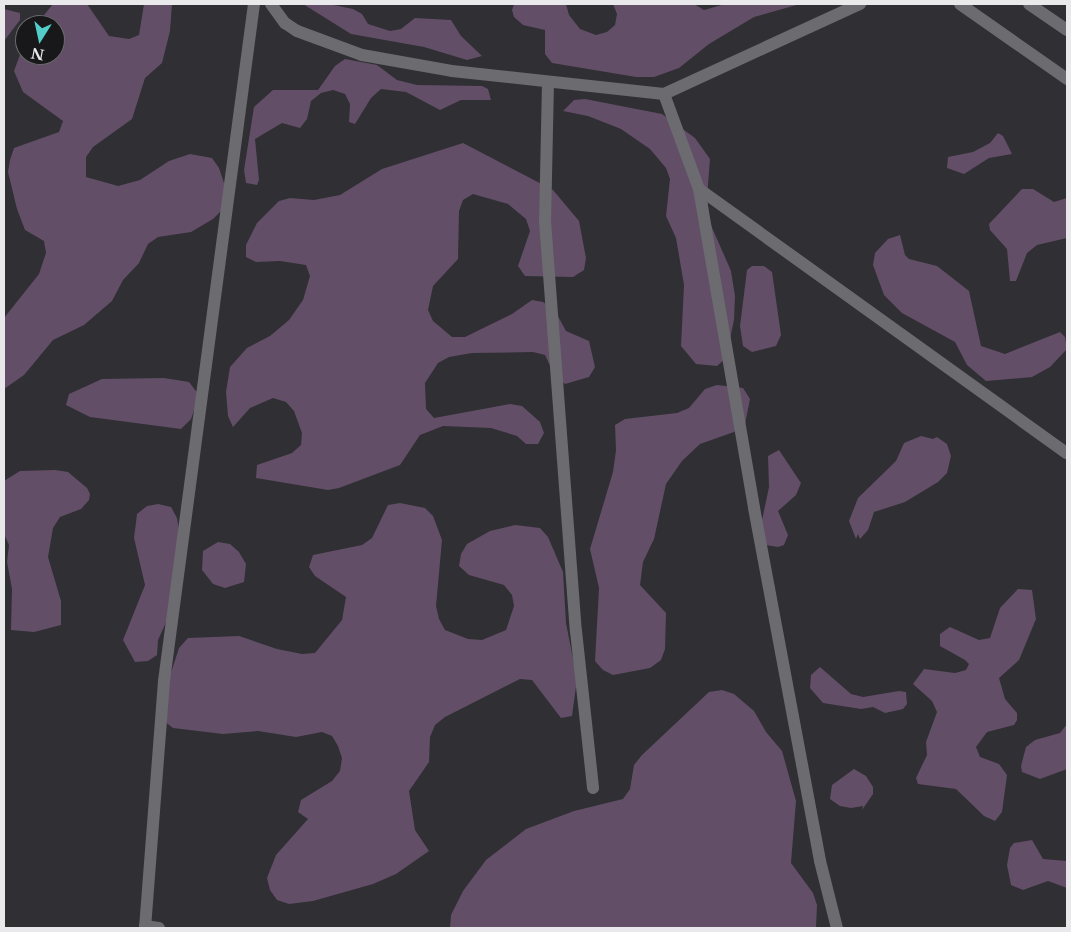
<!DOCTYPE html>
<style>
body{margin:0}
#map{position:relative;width:1071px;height:932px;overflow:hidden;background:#2f2f34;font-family:"Libre Baskerville",serif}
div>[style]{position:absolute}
.forest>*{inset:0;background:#634e67}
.minor>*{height:12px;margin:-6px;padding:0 6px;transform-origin:6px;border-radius:6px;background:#6b6b70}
span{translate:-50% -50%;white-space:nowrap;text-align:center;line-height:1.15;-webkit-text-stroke:5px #18181a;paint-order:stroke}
.frame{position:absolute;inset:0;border:5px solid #e9e9ec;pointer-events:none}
.north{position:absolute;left:15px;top:15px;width:50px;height:50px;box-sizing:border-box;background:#18181a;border:1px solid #6c6c6e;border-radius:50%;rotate:190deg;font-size:14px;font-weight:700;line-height:20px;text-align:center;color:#e9e9ec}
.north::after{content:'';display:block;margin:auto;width:18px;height:22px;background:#53cdca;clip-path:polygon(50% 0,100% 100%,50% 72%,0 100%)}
</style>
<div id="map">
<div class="forest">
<div style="clip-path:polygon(53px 4px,87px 4px,109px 36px,129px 39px,139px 35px,144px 4px,172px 4px,170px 31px,162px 63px,145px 78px,132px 119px,93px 147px,86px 157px,86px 177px,118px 186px,140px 180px,169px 161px,190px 154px,212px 158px,219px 168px,226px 189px,221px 211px,213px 219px,191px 232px,158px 237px,148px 244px,139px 263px,123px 280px,112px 301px,84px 325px,53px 340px,24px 375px,4px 389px,4px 318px,39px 274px,46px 253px,44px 241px,25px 230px,17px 209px,8px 172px,10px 160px,14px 148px,59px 132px,63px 121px,23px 92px,14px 71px,25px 41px,25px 55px,55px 55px,55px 25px,36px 25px)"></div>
<div style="clip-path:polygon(303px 4px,329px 4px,353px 9px,362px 14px,368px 24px,390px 31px,401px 29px,415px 18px,451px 20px,461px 36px,482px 56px,467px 60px,424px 47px,351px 34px)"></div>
<div style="clip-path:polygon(514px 4px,566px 4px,569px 15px,580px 29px,596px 35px,607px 32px,615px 25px,617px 14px,613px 4px,694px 4px,704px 10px,725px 4px,800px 4px,754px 17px,709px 44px,679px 68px,654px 77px,636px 77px,552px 63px,545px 54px,545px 30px,523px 25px,514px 17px,512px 10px)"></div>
<div style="clip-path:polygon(4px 9px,20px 13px,20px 20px,4px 41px)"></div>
<div style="clip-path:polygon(345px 59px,377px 65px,397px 80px,417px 85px,482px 86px,488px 89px,491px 100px,461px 100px,440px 110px,406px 92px,381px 89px,371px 98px,355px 124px,349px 122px,350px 104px,345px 94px,333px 90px,321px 93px,311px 101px,307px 119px,300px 128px,282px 123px,255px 139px,259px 180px,257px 185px,246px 183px,244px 170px,254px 107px,273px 90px,318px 90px,335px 66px)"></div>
<div style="clip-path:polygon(585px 99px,662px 114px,695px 138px,710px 159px,707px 197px,710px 223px,731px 271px,735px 296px,734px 320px,726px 358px,717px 366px,696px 364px,681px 346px,684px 285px,676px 238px,666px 216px,670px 179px,666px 168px,650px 149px,621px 129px,588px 116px,563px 111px,574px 100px)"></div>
<div style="clip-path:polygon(998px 133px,1003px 136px,1012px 154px,989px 158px,964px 174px,947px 168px,948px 157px,973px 152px,990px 143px)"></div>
<div style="clip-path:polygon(463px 143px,553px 190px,579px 221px,586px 258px,584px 270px,573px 277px,525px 276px,518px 266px,530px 231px,526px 219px,508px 204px,473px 194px,463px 200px,459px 211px,458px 259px,433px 286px,428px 310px,433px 321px,452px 337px,465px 337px,512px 314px,532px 300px,543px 302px,554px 309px,566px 331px,589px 341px,595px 367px,589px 377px,565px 384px,555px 376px,545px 355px,533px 352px,472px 353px,449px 357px,438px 363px,425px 383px,426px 409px,434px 418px,510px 404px,522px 406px,540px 422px,544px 433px,538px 444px,526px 444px,517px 436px,491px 428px,443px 426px,420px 435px,400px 465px,339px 488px,328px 490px,256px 478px,257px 465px,292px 453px,301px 445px,302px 433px,294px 411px,286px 402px,273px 398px,250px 408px,233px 427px,228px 416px,226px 392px,230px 367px,247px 348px,270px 336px,289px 320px,303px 300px,310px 276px,306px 265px,280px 261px,256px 262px,246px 257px,246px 245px,257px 223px,279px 201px,290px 198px,314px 200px,340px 195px,382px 169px)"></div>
<div style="clip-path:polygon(1022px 189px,1033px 189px,1054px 202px,1067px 198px,1067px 238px,1037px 245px,1027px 253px,1016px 281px,1010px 281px,1007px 249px,990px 230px,989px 224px)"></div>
<div style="clip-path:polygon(900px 235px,905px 255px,909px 259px,937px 266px,969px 291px,981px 346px,1005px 354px,1060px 332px,1065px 337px,1067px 349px,1050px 367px,1032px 377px,986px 381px,967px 365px,955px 342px,902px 313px,884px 295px,873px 265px,875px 253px,888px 239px)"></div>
<div style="clip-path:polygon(752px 266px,764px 266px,772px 272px,781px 335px,776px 346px,752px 352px,743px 346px,740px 326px,747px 270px)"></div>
<div style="clip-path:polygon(164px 378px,189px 382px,199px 395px,191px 419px,181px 429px,90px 417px,66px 405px,69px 394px,102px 379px)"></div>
<div style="clip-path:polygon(717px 385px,743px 388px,750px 399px,745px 424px,734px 432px,700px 444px,682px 461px,666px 484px,654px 539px,643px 562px,640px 585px,666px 613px,665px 649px,661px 660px,650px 668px,613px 675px,603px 670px,595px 661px,599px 588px,590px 549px,613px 472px,616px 450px,615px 425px,625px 419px,677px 413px,689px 408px,705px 389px)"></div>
<div style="clip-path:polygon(921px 436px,933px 439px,937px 437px,947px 444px,951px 456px,947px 473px,938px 482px,905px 502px,874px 512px,868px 530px,860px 539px,858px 534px,856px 539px,849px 521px,858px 498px,896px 461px,904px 443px)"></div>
<div style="clip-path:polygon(779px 450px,801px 483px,796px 495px,778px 511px,788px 535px,784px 545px,778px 547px,766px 545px,761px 525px,769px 487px,768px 456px)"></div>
<div style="clip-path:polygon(55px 470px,68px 472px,87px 488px,90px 494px,89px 500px,81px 509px,60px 517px,53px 528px,48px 557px,61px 601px,61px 625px,34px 632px,11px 630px,12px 589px,7px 562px,9px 545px,4px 534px,4px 481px,20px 471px)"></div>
<div style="clip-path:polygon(400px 503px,425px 508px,433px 516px,442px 540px,436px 606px,439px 619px,445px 630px,468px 639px,482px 640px,506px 630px,514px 606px,512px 595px,504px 585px,469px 575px,459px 566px,461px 554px,467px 544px,490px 531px,515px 525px,540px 528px,548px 537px,563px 572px,566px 623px,577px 679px,572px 716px,561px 718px,532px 680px,520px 679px,445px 717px,435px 725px,430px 737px,429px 762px,409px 791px,415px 830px,429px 851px,396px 874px,373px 884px,313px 901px,289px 904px,277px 900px,270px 890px,267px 878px,276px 855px,308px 819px,298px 812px,301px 800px,332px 781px,340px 771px,342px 758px,338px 746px,332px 736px,322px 732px,296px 737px,258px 731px,223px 734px,173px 728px,164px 721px,168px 682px,179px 648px,188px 638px,239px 636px,277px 649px,302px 654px,315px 653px,342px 620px,346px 597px,315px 576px,309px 567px,313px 555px,362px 545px,372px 538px,388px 505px)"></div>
<div style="clip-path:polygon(158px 504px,171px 507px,177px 518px,181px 543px,173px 607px,158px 640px,157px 655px,148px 661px,135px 662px,123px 640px,145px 585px,134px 538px,137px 514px,147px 506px)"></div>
<div style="clip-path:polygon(218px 542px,230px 544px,239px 552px,246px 564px,244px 582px,225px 588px,213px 584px,202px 570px,203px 551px)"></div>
<div style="clip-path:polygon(1018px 589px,1032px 590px,1036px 619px,1019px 660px,999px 678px,1005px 699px,1017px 713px,1017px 720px,1014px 725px,987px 732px,976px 747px,980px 757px,999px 764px,1007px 775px,1002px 812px,995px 821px,984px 816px,956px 789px,918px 784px,916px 778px,927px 755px,926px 742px,937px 712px,932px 701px,913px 684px,924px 669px,955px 673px,966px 670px,969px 664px,965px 660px,940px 646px,940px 634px,950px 627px,979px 640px,990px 638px,1000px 608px)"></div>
<div style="clip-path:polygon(820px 667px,851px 694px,863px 697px,899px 691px,906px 692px,907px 704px,903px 709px,885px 713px,873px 707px,861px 709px,823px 703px,810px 688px,811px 675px)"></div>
<div style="clip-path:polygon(722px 690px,734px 694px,754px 711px,766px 732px,782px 751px,796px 801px,791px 863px,813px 893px,817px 905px,816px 928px,450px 928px,451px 915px,463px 891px,486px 860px,526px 829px,574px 811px,623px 799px,630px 789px,634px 765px,642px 755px,709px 692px)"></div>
<div style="clip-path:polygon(1067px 724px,1067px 769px,1040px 779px,1022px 772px,1021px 766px,1026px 747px,1035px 740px,1060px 733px)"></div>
<div style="clip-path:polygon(854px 769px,866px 776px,873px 787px,873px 794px,862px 810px,863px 806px,851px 808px,840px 806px,830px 799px,832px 785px)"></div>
<div style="clip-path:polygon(1032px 840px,1043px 859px,1067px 861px,1067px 888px,1048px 881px,1023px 890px,1011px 885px,1007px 865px,1010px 848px,1014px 843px)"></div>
</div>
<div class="minor">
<div style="left:271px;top:4px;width:24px;rotate:54deg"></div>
<div style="left:285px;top:23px;width:14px;rotate:34deg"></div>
<div style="left:297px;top:31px;width:69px;rotate:20.3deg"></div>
<div style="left:362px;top:55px;width:91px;rotate:10.1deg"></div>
<div style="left:452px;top:71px;width:213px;rotate:6.2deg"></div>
<div style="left:664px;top:94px;width:216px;rotate:-24.7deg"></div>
<div style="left:960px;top:4px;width:131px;rotate:35deg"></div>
<div style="left:1029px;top:4px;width:46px;rotate:34.4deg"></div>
<div style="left:548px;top:82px;width:139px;rotate:91.2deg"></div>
<div style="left:545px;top:221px;width:411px;rotate:85.7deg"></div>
<div style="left:576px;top:631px;width:158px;rotate:83.8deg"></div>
<div style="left:664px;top:94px;width:101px;rotate:69.8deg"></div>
<div style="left:699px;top:189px;width:324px;rotate:80.2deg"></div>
<div style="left:754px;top:508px;width:359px;rotate:79.4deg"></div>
<div style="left:820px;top:861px;width:69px;rotate:75.8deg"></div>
<div style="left:699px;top:189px;width:453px;rotate:35.7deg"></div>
<div style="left:145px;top:926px;width:14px;rotate:8deg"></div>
<div style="left:145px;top:928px;width:248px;rotate:-85.6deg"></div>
<div style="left:164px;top:681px;width:683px;rotate:-82.43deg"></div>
</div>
<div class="frame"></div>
<div class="north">N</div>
</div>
